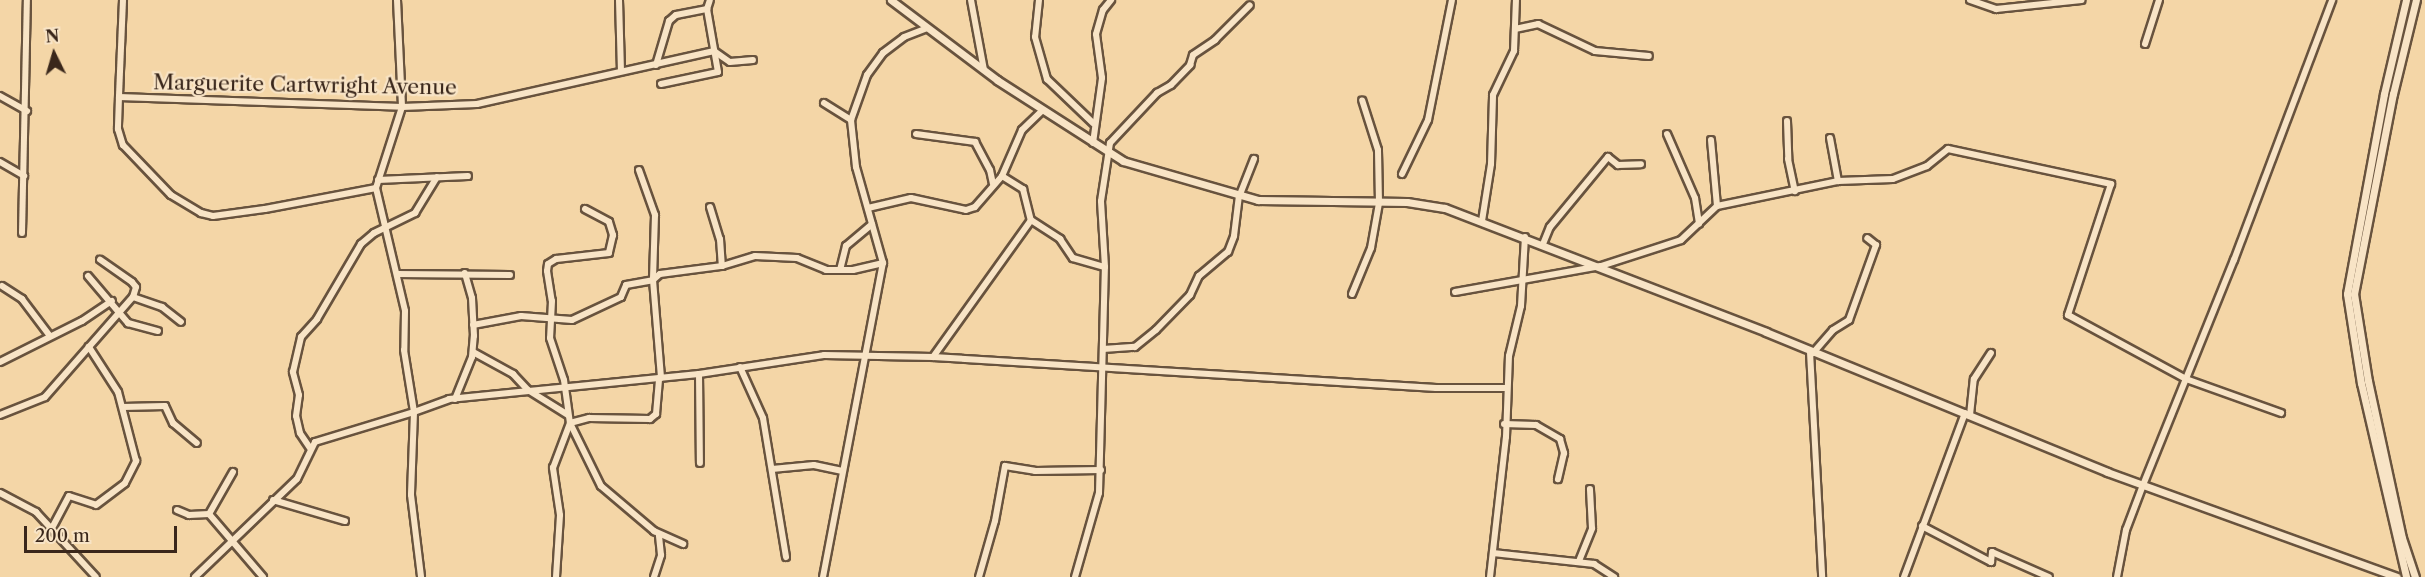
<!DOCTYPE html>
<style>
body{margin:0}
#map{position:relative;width:2425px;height:577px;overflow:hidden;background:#f4d6a7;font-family:"Libre Caslon Text",serif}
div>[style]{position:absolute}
.roads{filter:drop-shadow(2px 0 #68533e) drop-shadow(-2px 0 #68533e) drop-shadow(0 2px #68533e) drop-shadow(0 -2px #68533e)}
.minor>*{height:6px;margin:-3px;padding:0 3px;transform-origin:3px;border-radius:3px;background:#f8e4c6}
.tertiary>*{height:7px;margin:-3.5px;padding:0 3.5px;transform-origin:3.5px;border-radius:3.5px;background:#f8e4c6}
span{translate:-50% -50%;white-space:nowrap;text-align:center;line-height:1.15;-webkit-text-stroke:4.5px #f8e4c6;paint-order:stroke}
.street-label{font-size:21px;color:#3a271b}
.north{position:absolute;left:24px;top:24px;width:60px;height:60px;-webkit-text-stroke:4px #f8e4c6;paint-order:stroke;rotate:355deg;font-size:16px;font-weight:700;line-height:24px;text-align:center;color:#3a271b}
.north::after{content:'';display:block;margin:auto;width:21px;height:27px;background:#3a271b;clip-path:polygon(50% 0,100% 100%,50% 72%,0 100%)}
.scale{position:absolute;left:24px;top:526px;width:153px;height:27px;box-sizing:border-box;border:3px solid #3a271b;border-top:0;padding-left:8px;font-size:18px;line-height:21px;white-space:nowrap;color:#3a271b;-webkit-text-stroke:4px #f8e4c6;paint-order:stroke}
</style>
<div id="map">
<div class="roads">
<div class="minor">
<div style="left:123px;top:0;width:97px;rotate:92.4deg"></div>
<div style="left:119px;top:97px;width:283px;rotate:2deg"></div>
<div style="left:402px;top:107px;width:75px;rotate:-2.3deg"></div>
<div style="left:477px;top:104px;width:243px;rotate:-12.6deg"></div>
<div style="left:714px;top:51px;width:19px;rotate:35deg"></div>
<div style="left:730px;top:62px;width:23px;rotate:-5deg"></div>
<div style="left:397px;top:0;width:107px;rotate:87.3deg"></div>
<div style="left:402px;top:107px;width:85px;rotate:107.8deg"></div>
<div style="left:376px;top:188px;width:126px;rotate:76.7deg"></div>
<div style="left:405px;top:311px;width:39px;rotate:91deg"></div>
<div style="left:404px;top:350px;width:63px;rotate:80.8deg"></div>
<div style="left:414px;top:412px;width:37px;rotate:-20deg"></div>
<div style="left:449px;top:399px;width:251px;rotate:-5.7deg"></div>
<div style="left:699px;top:374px;width:126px;rotate:-8.6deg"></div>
<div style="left:824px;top:355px;width:109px;rotate:1.1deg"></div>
<div style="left:933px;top:357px;width:504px;rotate:3.53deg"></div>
<div style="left:1436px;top:388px;width:70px"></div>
<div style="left:619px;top:0;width:71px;rotate:88.4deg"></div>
<div style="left:971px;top:0;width:71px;rotate:79.5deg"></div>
<div style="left:1039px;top:0;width:37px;rotate:96deg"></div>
<div style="left:1035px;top:37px;width:44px;rotate:74.1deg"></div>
<div style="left:1047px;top:79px;width:64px;rotate:43.7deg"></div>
<div style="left:1970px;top:0;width:28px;rotate:19deg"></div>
<div style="left:1996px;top:9px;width:86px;rotate:-6deg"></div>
<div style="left:1515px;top:29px;width:24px;rotate:-12deg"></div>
<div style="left:1538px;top:24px;width:63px;rotate:25.3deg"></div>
<div style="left:1595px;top:51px;width:54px;rotate:5.3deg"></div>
<div style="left:2145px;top:44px;width:46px;rotate:-72.3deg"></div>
<div style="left:656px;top:65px;width:46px;rotate:-73.5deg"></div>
<div style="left:669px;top:21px;width:9px;rotate:-41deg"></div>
<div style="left:676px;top:15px;width:32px;rotate:-11deg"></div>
<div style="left:707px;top:9px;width:9px;rotate:-72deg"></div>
<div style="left:661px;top:84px;width:58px;rotate:-11.9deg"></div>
<div style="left:718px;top:72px;width:64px;rotate:-99.9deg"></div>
<div style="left:0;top:96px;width:31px;rotate:29deg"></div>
<div style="left:119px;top:97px;width:32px;rotate:92deg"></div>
<div style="left:118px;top:129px;width:17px;rotate:73deg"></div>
<div style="left:123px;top:145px;width:69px;rotate:46.2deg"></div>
<div style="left:171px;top:195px;width:35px;rotate:31deg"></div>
<div style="left:201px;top:213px;width:12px;rotate:14deg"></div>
<div style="left:213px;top:216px;width:52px;rotate:-7.7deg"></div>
<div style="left:265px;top:209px;width:113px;rotate:-10.7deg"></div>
<div style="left:824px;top:103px;width:32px;rotate:32deg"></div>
<div style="left:1787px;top:121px;width:38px;rotate:88deg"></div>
<div style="left:1788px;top:159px;width:33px;rotate:78deg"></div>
<div style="left:916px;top:134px;width:60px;rotate:7.7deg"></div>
<div style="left:975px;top:142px;width:32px;rotate:62deg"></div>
<div style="left:990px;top:170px;width:14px;rotate:78deg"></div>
<div style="left:1667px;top:134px;width:70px;rotate:66.4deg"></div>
<div style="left:1695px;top:198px;width:26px;rotate:81deg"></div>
<div style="left:1830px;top:138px;width:44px;rotate:79.5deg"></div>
<div style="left:1711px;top:140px;width:66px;rotate:84.8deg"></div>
<div style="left:1093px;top:143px;width:66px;rotate:-82.1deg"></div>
<div style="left:1102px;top:78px;width:44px;rotate:-97.8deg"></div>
<div style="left:1096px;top:34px;width:25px;rotate:-74deg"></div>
<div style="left:1103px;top:10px;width:13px;rotate:-51deg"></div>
<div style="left:0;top:162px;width:28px;rotate:30deg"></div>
<div style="left:639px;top:170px;width:48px;rotate:70.4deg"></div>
<div style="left:655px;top:215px;width:65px;rotate:91.8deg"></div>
<div style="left:653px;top:280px;width:98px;rotate:85.3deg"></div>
<div style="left:1402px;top:174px;width:60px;rotate:-64.3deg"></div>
<div style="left:1428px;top:120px;width:122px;rotate:-78.7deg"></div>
<div style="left:1002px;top:176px;width:25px;rotate:32deg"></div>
<div style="left:1023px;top:189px;width:32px;rotate:76deg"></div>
<div style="left:1031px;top:220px;width:35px;rotate:33deg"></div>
<div style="left:1060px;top:239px;width:23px;rotate:56deg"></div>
<div style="left:1073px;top:258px;width:33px;rotate:16deg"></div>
<div style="left:378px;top:180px;width:90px;rotate:-2.5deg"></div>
<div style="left:710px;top:207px;width:34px;rotate:73deg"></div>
<div style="left:720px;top:239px;width:27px;rotate:86deg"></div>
<div style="left:868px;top:208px;width:44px;rotate:-13.1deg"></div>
<div style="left:911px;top:198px;width:56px;rotate:12.3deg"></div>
<div style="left:966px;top:210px;width:9px;rotate:-18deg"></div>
<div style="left:975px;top:207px;width:41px;rotate:-48.9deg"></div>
<div style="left:1002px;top:176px;width:50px;rotate:-66.5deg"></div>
<div style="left:1022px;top:130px;width:29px;rotate:-44deg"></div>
<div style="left:585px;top:209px;width:27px;rotate:28deg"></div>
<div style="left:609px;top:222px;width:14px;rotate:73deg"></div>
<div style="left:613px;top:235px;width:18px;rotate:103deg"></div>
<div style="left:609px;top:253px;width:53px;rotate:173.5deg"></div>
<div style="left:556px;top:259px;width:9px;rotate:148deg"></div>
<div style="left:548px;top:264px;width:7px;rotate:98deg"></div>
<div style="left:547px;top:271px;width:30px;rotate:81deg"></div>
<div style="left:552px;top:301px;width:37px;rotate:93deg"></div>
<div style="left:550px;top:338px;width:44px;rotate:71.6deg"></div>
<div style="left:564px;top:380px;width:43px;rotate:82.1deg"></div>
<div style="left:570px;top:423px;width:70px;rotate:63.8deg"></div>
<div style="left:601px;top:486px;width:70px;rotate:40.3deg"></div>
<div style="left:654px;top:531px;width:32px;rotate:24deg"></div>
<div style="left:1482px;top:221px;width:58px;rotate:-81deg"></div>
<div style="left:1491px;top:164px;width:69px;rotate:-88.3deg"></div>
<div style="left:1493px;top:95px;width:49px;rotate:-64.5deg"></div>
<div style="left:1514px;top:51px;width:51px;rotate:-87.8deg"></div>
<div style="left:22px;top:233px;width:233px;rotate:-88.8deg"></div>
<div style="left:1543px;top:244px;width:18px;rotate:-68deg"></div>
<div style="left:1550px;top:227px;width:91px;rotate:-50.4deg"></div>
<div style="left:1608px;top:157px;width:13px;rotate:39deg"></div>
<div style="left:1618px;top:165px;width:23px;rotate:-2deg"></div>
<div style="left:840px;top:270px;width:25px;rotate:-76deg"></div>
<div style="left:846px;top:246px;width:34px;rotate:-40deg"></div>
<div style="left:397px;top:274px;width:113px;rotate:0.5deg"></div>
<div style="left:88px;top:276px;width:62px;rotate:49.6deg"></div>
<div style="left:128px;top:323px;width:31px;rotate:15deg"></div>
<div style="left:2px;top:286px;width:24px;rotate:33deg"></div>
<div style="left:22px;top:299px;width:46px;rotate:52.9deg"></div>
<div style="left:1455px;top:292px;width:148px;rotate:-10.1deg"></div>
<div style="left:1601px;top:266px;width:84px;rotate:-18deg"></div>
<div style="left:1681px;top:240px;width:50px;rotate:-43.4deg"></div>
<div style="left:1717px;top:206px;width:124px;rotate:-11.7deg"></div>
<div style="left:1838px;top:181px;width:55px;rotate:-2.1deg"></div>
<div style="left:1893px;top:179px;width:36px;rotate:-21deg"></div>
<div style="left:1927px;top:166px;width:27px;rotate:-39deg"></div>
<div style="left:1948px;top:149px;width:167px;rotate:12.1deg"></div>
<div style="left:2111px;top:184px;width:138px;rotate:108.2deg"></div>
<div style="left:2068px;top:315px;width:134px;rotate:28.5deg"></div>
<div style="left:2186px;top:379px;width:101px;rotate:19.7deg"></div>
<div style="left:1352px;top:294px;width:50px;rotate:-67.6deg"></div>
<div style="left:1371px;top:248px;width:46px;rotate:-79.9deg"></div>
<div style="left:1379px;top:203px;width:53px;rotate:-91.1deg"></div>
<div style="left:1378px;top:150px;width:52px;rotate:-107.7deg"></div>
<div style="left:133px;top:297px;width:31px;rotate:19deg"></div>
<div style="left:162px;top:307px;width:24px;rotate:38deg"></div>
<div style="left:473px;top:325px;width:49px;rotate:-10.6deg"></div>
<div style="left:521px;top:316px;width:51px;rotate:4.5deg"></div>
<div style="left:572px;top:320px;width:54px;rotate:-25.1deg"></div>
<div style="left:621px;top:297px;width:13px;rotate:-67deg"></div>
<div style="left:626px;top:285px;width:27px;rotate:-10deg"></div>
<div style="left:653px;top:280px;width:9px;rotate:-41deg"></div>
<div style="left:660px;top:274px;width:63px;rotate:-7.4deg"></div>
<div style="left:722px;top:266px;width:34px;rotate:-17deg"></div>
<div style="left:755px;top:256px;width:42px;rotate:2.7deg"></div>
<div style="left:797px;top:258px;width:31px;rotate:22deg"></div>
<div style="left:826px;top:270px;width:27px"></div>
<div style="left:853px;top:270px;width:31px;rotate:-13deg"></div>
<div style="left:1103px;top:349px;width:32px;rotate:-4deg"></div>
<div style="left:1135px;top:347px;width:27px;rotate:-39deg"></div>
<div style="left:1156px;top:330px;width:49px;rotate:-45.8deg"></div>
<div style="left:1190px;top:295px;width:21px;rotate:-65deg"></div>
<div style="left:1199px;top:276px;width:38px;rotate:-40deg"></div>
<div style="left:1228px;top:252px;width:17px;rotate:-69deg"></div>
<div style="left:1234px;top:236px;width:39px;rotate:-83deg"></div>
<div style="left:1239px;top:197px;width:41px;rotate:-68.5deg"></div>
<div style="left:473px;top:352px;width:46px;rotate:28.8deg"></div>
<div style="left:513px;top:374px;width:22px;rotate:47deg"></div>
<div style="left:528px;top:390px;width:47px;rotate:32deg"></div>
<div style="left:1810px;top:352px;width:225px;rotate:86.9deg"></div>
<div style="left:1813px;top:353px;width:30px;rotate:-49deg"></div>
<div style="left:1833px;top:330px;width:19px;rotate:-32deg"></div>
<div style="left:1849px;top:320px;width:80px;rotate:-70.2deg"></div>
<div style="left:1876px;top:245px;width:11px;rotate:-142deg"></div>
<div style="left:933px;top:357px;width:168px;rotate:-54.4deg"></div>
<div style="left:0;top:362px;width:92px;rotate:-26.6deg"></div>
<div style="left:82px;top:321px;width:36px;rotate:-34deg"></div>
<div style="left:740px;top:367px;width:56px;rotate:65.7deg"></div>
<div style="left:763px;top:418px;width:141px;rotate:80.6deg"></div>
<div style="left:699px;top:374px;width:89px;rotate:89.4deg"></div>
<div style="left:455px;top:399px;width:45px;rotate:-68deg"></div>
<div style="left:472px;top:357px;width:21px;rotate:-85deg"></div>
<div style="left:474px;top:336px;width:38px;rotate:-93deg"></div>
<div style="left:472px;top:298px;width:26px;rotate:-106deg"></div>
<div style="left:123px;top:407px;width:42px;rotate:-1.4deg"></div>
<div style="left:165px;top:406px;width:19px;rotate:65deg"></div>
<div style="left:173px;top:423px;width:31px;rotate:40deg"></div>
<div style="left:0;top:415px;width:48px;rotate:-21.8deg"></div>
<div style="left:45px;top:397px;width:133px;rotate:-48.7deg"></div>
<div style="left:133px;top:297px;width:10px;rotate:-73deg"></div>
<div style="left:136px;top:287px;width:6px;rotate:-129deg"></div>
<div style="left:132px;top:282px;width:39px;rotate:-145deg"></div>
<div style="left:1970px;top:415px;width:36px;rotate:-84deg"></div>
<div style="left:1974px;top:379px;width:31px;rotate:-57deg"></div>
<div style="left:570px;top:423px;width:20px;rotate:-15deg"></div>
<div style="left:589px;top:418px;width:61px;rotate:0.9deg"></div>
<div style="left:650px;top:419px;width:8px;rotate:-40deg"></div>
<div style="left:656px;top:414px;width:36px;rotate:-85deg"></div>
<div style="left:1504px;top:424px;width:32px;rotate:2deg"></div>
<div style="left:1536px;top:425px;width:28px;rotate:30deg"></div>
<div style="left:1560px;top:439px;width:15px;rotate:74deg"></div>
<div style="left:1564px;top:453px;width:27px;rotate:103deg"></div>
<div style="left:310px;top:448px;width:18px;rotate:-124deg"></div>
<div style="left:300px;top:433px;width:17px;rotate:-103deg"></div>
<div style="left:296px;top:416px;width:21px;rotate:-82deg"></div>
<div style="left:299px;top:395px;width:24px;rotate:-105deg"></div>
<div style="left:293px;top:372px;width:36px;rotate:-77deg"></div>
<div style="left:301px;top:337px;width:24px;rotate:-48deg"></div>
<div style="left:317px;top:319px;width:87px;rotate:-59.6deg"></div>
<div style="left:361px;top:244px;width:17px;rotate:-40deg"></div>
<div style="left:374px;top:233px;width:46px;rotate:-26deg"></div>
<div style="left:415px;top:213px;width:42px;rotate:-58.6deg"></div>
<div style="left:772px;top:469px;width:42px;rotate:-5.4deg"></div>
<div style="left:814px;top:465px;width:29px;rotate:12deg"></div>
<div style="left:233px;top:472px;width:48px;rotate:119.7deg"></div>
<div style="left:209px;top:514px;width:83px;rotate:49.4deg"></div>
<div style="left:0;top:493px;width:41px;rotate:27.8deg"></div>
<div style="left:36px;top:512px;width:88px;rotate:47.3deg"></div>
<div style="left:273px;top:500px;width:75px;rotate:16.3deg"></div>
<div style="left:177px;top:510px;width:13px;rotate:23deg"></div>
<div style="left:189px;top:515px;width:20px;rotate:-3deg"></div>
<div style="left:1922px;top:526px;width:78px;rotate:27.6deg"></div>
<div style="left:1991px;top:562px;width:10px;rotate:-84deg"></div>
<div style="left:1992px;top:552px;width:62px;rotate:23.7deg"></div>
<div style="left:52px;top:528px;width:36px;rotate:-62deg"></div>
<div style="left:69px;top:496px;width:28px;rotate:18deg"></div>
<div style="left:96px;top:505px;width:36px;rotate:-37deg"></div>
<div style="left:125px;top:483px;width:25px;rotate:-63deg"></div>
<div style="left:136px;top:461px;width:71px;rotate:-104.6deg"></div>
<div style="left:118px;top:392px;width:54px;rotate:-122.8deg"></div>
<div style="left:1493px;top:553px;width:102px;rotate:6.2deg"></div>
<div style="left:1594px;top:564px;width:24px;rotate:33deg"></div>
<div style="left:1579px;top:561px;width:35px;rotate:-68deg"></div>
<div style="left:1592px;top:528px;width:39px;rotate:-93deg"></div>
<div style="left:195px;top:577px;width:141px;rotate:-43.9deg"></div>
<div style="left:297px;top:479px;width:41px;rotate:-64.1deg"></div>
<div style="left:315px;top:442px;width:103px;rotate:-16.9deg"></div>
<div style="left:414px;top:412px;width:83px;rotate:92.1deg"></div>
<div style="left:411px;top:495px;width:83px;rotate:83deg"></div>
<div style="left:556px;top:577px;width:62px;rotate:-86.3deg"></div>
<div style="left:560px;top:515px;width:48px;rotate:-98.5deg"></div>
<div style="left:553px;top:468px;width:48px;rotate:-69.3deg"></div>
<div style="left:654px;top:577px;width:23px;rotate:-72deg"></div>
<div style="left:661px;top:555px;width:20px;rotate:-96deg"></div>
<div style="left:823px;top:577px;width:320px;rotate:-79.2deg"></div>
<div style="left:883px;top:263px;width:100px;rotate:-105.7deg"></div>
<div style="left:856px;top:167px;width:47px;rotate:-96.1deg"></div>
<div style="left:851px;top:120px;width:48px;rotate:-70.4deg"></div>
<div style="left:867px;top:75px;width:27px;rotate:-54deg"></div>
<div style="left:883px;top:53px;width:26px;rotate:-37deg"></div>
<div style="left:904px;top:37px;width:25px;rotate:-21deg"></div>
<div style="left:979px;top:577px;width:58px;rotate:-74.1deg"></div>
<div style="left:995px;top:521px;width:56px;rotate:-79.7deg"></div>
<div style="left:1005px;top:466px;width:30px;rotate:9deg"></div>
<div style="left:1035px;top:471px;width:66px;rotate:-0.9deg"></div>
<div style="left:1075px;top:577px;width:87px;rotate:-74.1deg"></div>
<div style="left:1099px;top:493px;width:226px;rotate:-88.5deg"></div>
<div style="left:1105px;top:267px;width:66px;rotate:-93.5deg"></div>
<div style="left:1101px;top:201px;width:59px;rotate:-81.2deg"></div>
<div style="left:1110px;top:143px;width:69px;rotate:-46.8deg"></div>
<div style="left:1157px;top:93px;width:16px;rotate:-30deg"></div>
<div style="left:1171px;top:85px;width:28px;rotate:-46deg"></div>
<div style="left:1190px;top:65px;width:10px;rotate:-73deg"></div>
<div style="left:1193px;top:55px;width:27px;rotate:-34deg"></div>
<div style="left:1215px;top:40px;width:49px;rotate:-45deg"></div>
<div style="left:1490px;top:577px;width:141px;rotate:-83.5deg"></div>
<div style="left:1506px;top:437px;width:81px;rotate:-87.9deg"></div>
<div style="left:1509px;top:356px;width:51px;rotate:-76.5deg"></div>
<div style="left:1521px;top:306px;width:69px;rotate:-86.7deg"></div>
<div style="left:1904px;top:577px;width:175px;rotate:-69.6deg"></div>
<div style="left:2117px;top:577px;width:48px;rotate:-79.2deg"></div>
<div style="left:2126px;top:530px;width:48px;rotate:-69.3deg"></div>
<div style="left:2143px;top:485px;width:243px;rotate:-68deg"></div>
<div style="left:2234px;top:260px;width:278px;rotate:-69.3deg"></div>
</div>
<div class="tertiary">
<div style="left:891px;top:0;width:133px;rotate:37deg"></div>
<div style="left:997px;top:80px;width:150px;rotate:32.7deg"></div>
<div style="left:1123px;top:161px;width:141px;rotate:16.1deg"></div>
<div style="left:1258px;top:200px;width:149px;rotate:0.8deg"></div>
<div style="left:1407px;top:202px;width:38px;rotate:9deg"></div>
<div style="left:1445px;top:208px;width:344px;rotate:21.1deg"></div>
<div style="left:1766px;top:332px;width:369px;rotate:22.3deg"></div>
<div style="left:2107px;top:472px;width:308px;rotate:19.9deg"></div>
<div style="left:2406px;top:0;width:97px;rotate:103.2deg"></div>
<div style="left:2384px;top:94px;width:203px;rotate:100.5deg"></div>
<div style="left:2347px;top:294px;width:90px;rotate:81.1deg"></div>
<div style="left:2361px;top:383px;width:199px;rotate:76.9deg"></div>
<div style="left:2415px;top:577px;width:41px;rotate:-108.4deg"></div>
<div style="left:2402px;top:538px;width:161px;rotate:-102.2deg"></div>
<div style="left:2368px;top:381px;width:88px;rotate:-99.1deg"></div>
<div style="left:2354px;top:294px;width:204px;rotate:-79deg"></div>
<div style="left:2393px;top:94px;width:97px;rotate:-76.3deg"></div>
</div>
</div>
<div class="street-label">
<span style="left:305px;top:85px;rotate:1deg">Marguerite Cartwright Avenue</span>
</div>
<div class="north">N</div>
<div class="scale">200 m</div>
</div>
